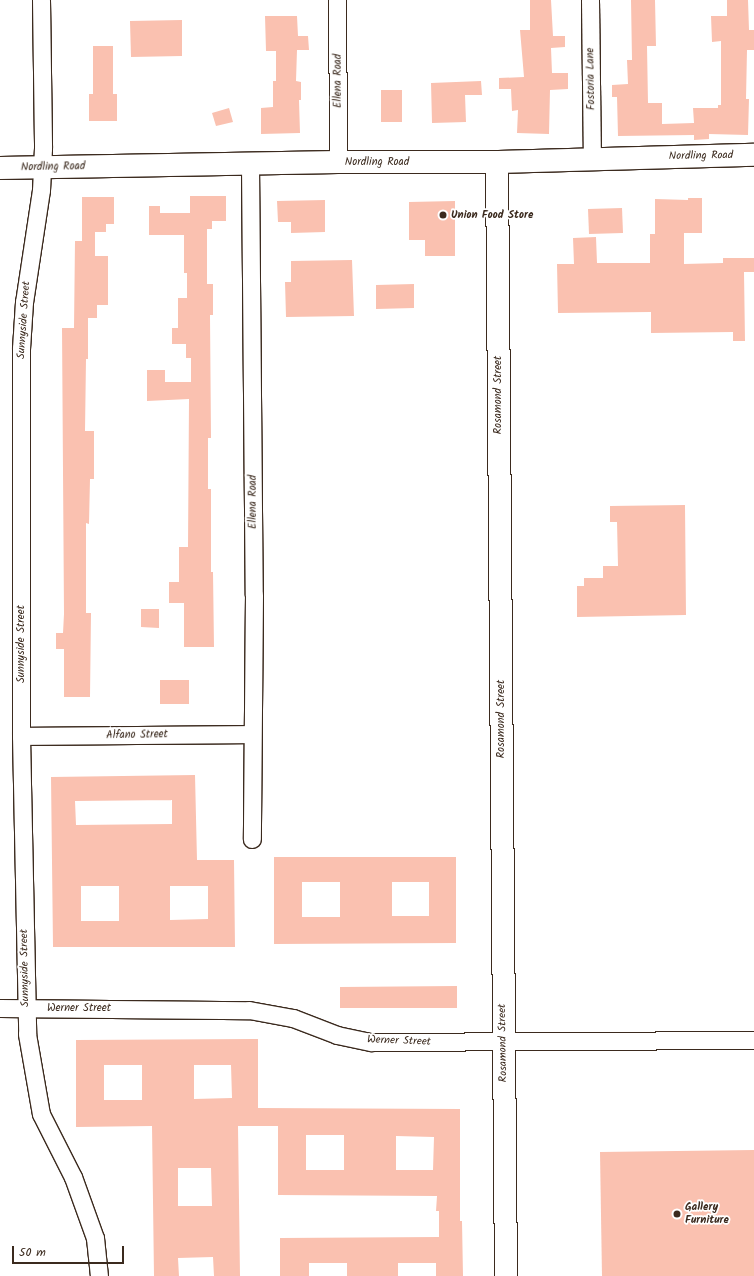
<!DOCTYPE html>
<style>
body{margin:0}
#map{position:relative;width:754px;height:1276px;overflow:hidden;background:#fff;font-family:Kalam,sans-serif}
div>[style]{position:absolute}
.building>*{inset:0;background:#fac1b0}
.roads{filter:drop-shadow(1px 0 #3b2a1e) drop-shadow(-1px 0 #3b2a1e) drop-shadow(0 1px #3b2a1e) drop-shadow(0 -1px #3b2a1e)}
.street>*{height:17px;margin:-8.5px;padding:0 8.5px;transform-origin:8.5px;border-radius:8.5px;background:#fff}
.secondary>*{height:22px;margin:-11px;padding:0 11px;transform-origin:11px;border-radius:11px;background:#fff}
.dots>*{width:11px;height:11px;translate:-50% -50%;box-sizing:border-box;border:2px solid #fff;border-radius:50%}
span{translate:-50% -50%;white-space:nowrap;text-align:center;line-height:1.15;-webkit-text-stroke:3.5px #fff;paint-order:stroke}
.street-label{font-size:11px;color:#3b2a1e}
.poi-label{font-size:11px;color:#3b2a1e;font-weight:700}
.left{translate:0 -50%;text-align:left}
.scale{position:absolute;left:12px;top:1246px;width:112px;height:18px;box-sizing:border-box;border:2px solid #3b2a1e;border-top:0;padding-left:5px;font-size:12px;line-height:14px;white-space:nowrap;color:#3b2a1e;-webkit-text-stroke:3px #fff;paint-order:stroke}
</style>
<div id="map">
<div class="building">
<div style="clip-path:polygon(530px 0,551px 0,553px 36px,565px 36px,565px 47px,551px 48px,552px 73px,568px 73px,568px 89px,550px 90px,549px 134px,517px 133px,518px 110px,512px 111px,511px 89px,499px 89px,499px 78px,524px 77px,520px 30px,530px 30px)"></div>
<div style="clip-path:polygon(631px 0,655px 0,656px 46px,647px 46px,648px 103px,662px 103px,662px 124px,694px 123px,693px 108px,718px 108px,718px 105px,721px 105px,721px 41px,712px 42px,711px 16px,727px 16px,727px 0,748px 0,749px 30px,754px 30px,754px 50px,747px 50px,746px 99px,749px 99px,748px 135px,709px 134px,709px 139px,694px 140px,694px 135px,618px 136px,617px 97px,612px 97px,612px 85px,628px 84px,627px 60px,632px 60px)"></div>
<div style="clip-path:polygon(265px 16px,297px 16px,298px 36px,308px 36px,309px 50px,297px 50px,296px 81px,301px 82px,301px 100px,299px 100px,300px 133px,261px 134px,261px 108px,273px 107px,273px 81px,276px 81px,276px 51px,266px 51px)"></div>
<div style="clip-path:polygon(182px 20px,182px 56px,131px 57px,130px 21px)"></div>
<div style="clip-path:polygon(93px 46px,113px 46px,113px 94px,117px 94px,117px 121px,89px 121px,89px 94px,93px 94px)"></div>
<div style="clip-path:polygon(481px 81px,482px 95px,465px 95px,466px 122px,432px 123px,431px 83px)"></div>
<div style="clip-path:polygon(381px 90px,402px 90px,402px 122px,381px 122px)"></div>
<div style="clip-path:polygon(229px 108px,233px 122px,216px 126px,212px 113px)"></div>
<div style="clip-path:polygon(190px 196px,226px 196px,226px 221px,212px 221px,212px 229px,207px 229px,207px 284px,213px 284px,213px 315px,210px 315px,211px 438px,208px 438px,208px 489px,211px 489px,211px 572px,213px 572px,214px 647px,184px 647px,184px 603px,169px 603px,169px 582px,179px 582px,179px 547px,188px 547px,189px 399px,147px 401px,147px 370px,165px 370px,165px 382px,191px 382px,191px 358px,186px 358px,186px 344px,172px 344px,172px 328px,178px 328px,178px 298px,187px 298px,187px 273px,184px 273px,184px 235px,149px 235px,149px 206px,160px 206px,160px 213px,190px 213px)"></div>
<div style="clip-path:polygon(82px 197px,114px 197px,114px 224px,106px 224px,106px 232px,95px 232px,95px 256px,108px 256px,108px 305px,97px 305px,97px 318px,88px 318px,88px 359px,86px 359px,85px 431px,94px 431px,94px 479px,90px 479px,89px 524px,86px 523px,86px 613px,91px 613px,90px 697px,64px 697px,64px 649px,56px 649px,56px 633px,63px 633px,64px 614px,62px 328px,74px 328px,75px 241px,82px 241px)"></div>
<div style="clip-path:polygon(688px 198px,702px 198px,702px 233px,684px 233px,684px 264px,723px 263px,723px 258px,754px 258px,754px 272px,744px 272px,745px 341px,733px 341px,733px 332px,651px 333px,651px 312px,558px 313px,557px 264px,574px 264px,573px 238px,596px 237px,597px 263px,650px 263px,650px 234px,655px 234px,655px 199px,688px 200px)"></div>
<div style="clip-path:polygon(325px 200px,325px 232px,291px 233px,291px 222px,278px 222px,277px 201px)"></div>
<div style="clip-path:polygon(455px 201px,455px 256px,425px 256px,425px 240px,409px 240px,409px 202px)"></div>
<div style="clip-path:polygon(622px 208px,623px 233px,589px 234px,588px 209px)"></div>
<div style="clip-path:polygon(352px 260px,354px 316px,286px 317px,285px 282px,291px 282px,291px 261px)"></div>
<div style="clip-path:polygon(414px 284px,414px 308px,376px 309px,376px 285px)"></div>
<div style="clip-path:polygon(685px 505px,686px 615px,577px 617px,577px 586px,584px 586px,584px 578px,603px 578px,603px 566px,618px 566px,617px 522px,610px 522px,610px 506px)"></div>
<div style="clip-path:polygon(141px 609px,159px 609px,159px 628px,141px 627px)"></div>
<div style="clip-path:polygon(160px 680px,189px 680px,189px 704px,160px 704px)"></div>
<div style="clip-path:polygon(evenodd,195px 775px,197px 860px,234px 860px,235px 947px,53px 947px,51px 777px,195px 775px,172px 800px,172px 824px,76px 825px,75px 801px,172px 800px,195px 775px,81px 886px,119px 886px,119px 921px,81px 921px,81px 886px,195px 775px,170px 886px,208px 886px,208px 919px,170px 920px,170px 886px)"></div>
<div style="clip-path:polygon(evenodd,274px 857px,456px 857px,456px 943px,274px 944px,274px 857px,302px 882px,340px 882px,340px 917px,302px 917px,302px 882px,274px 857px,392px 882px,429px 882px,429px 916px,392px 916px,392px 882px)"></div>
<div style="clip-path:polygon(457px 986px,457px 1008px,340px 1008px,340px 987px)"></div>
<div style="clip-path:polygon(evenodd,258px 1039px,258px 1108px,460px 1109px,460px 1221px,462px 1221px,463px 1276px,436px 1276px,436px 1263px,398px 1263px,398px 1276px,347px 1276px,347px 1263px,309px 1263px,309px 1276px,280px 1276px,280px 1238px,439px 1237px,439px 1211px,436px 1211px,437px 1196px,278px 1195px,278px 1126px,238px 1126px,240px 1276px,214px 1276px,213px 1257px,178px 1258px,179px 1276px,154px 1276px,152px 1126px,76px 1127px,76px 1040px,258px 1039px,104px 1065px,142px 1065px,142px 1100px,104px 1100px,104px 1065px,258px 1039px,194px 1065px,231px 1065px,232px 1098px,194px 1099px,194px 1065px,258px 1039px,306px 1135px,344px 1135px,344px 1170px,306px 1170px,306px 1135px,258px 1039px,396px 1136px,434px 1137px,433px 1170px,396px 1170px,396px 1136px,258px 1039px,178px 1168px,211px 1168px,212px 1206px,178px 1206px,178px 1168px)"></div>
<div style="clip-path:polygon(754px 1150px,754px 1276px,602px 1276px,600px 1152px)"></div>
</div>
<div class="roads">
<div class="street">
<div style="left:41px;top:0;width:148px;rotate:89.2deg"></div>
<div style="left:43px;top:148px;width:42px;rotate:92.7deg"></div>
<div style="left:41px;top:190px;width:113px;rotate:98.6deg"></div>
<div style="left:24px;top:302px;width:46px;rotate:93.7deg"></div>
<div style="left:21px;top:348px;width:388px;rotate:90deg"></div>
<div style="left:21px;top:736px;width:298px;rotate:88.8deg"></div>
<div style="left:27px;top:1034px;width:81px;rotate:80.1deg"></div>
<div style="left:41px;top:1114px;width:71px;rotate:63.1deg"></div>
<div style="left:73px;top:1177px;width:65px;rotate:70.2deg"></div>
<div style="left:95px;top:1238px;width:38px;rotate:84deg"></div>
<div style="left:337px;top:0;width:162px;rotate:89.6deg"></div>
<div style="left:590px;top:0;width:158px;rotate:89.3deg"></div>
<div style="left:250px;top:165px;width:430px;rotate:89.5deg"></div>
<div style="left:254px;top:595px;width:244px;rotate:90.5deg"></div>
<div style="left:21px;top:736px;width:231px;rotate:-0.5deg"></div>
<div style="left:0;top:1008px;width:249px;rotate:0.5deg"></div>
<div style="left:249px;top:1010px;width:45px;rotate:10.3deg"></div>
<div style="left:293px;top:1018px;width:47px;rotate:21.1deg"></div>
<div style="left:337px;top:1035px;width:35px;rotate:12deg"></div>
<div style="left:371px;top:1042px;width:383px;rotate:-0.3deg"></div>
</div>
<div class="secondary">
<div style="left:497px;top:162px;width:1114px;rotate:89.54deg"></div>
<div style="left:0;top:168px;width:338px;rotate:-1deg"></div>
<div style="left:338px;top:162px;width:159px"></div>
<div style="left:497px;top:162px;width:257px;rotate:-1.6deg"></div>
</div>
</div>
<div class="dots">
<div style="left:443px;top:215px;background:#3b2a1e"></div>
<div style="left:677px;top:1214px;background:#3b2a1e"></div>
</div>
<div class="street-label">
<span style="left:591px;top:79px;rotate:-91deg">Fostoria Lane</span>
<span style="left:338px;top:81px;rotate:-90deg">Ellena Road</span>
<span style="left:701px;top:156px;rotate:-1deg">Nordling Road</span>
<span style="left:377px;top:162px">Nordling Road</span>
<span style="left:53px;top:167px;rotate:-1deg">Nordling Road</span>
<span style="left:24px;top:320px;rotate:-86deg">Sunnyside Street</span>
<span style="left:498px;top:395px;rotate:-90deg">Rosamond Street</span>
<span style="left:253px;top:502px;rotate:-90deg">Ellena Road</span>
<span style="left:21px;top:644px;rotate:-90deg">Sunnyside Street</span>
<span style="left:501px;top:719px;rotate:-90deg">Rosamond Street</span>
<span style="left:137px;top:735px;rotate:-1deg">Alfano Street</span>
<span style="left:25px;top:968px;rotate:-91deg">Sunnyside Street</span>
<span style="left:79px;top:1008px">Werner Street</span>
<span style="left:399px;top:1041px;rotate:2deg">Werner Street</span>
<span style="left:503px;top:1043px;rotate:-91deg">Rosamond Street</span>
</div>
<div class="poi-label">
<span class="left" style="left:451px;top:215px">Union Food Store</span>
<span class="left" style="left:685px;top:1214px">Gallery<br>Furniture</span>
</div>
<div class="scale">50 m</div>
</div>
